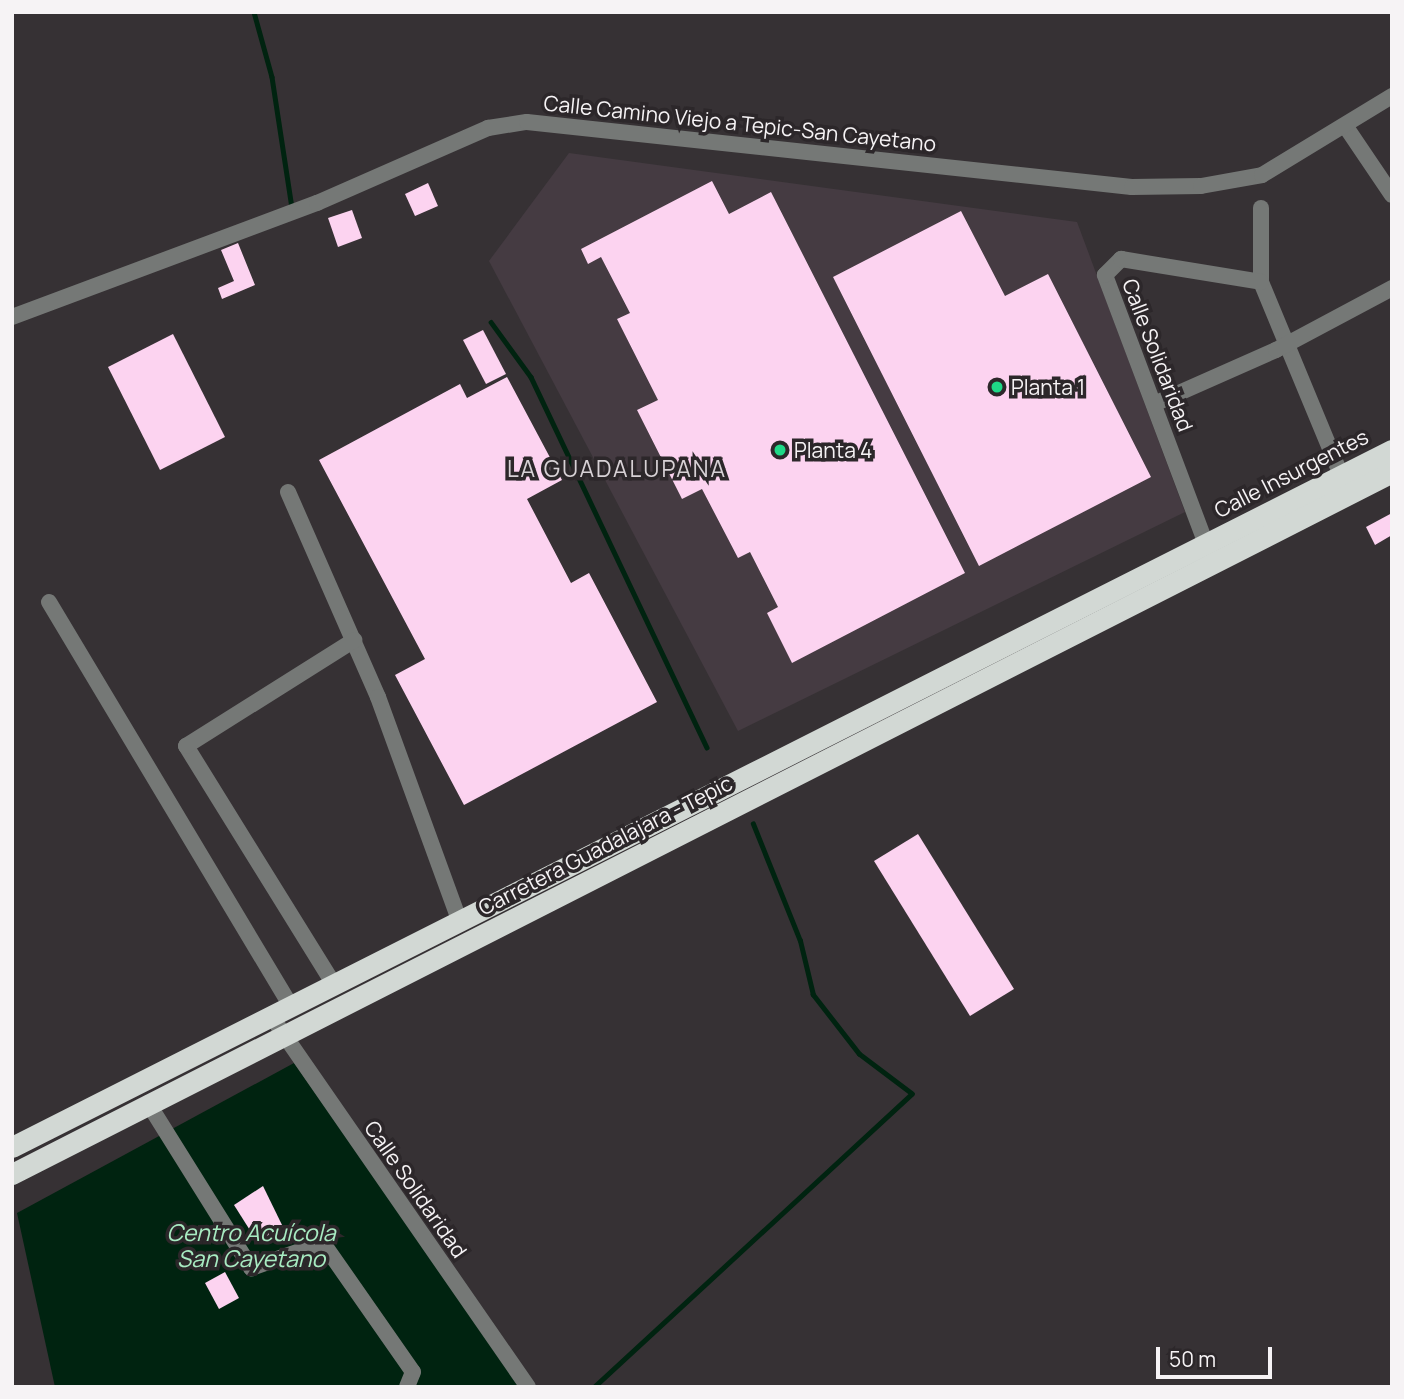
<!DOCTYPE html>
<meta charset="utf-8">
<style>
body{margin:0}
#map{position:relative;width:1404px;height:1399px;overflow:hidden;background:#363134;font-family:Manrope,sans-serif}
div>[style]{position:absolute}
.built>*{inset:0;background:#453b42}
.water>*{inset:0;background:#002310}
.stream>*{height:4.5px;margin:-2.25px;padding:0 2.25px;transform-origin:2.25px;border-radius:2.25px;background:#002310}
.building>*{inset:0;background:#fcd3f0}
.minor>*{height:16px;margin:-8px;padding:0 8px;transform-origin:8px;border-radius:8px;background:#757876}
.highway>*{height:21px;margin:-10.5px;padding:0 10.5px;transform-origin:10.5px;border-radius:10.5px;background:#d2d8d4}
.dots>*{width:19px;height:19px;translate:-50% -50%;box-sizing:border-box;border:4px solid #2c272a;border-radius:50%}
span{translate:-50% -50%;white-space:nowrap;text-align:center;line-height:1.15;-webkit-text-stroke:7px #2c272a;paint-order:stroke}
.street-label{font-size:21px;color:#f6f3f5}
.poi-label{font-size:21px;color:#f6f3f5}
.left{translate:0 -50%;text-align:left}
.neighbourhood-label{font-size:23px;color:#d7d1d5;letter-spacing:2px}
.water-label{font-size:23px;color:#a8ebc2;font-style:italic}
.frame{position:absolute;inset:0;border:14px solid #f6f3f5;pointer-events:none}
.scale{position:absolute;left:1156px;top:1347px;width:116px;height:32px;box-sizing:border-box;border:4px solid #f6f3f5;border-top:0;padding-left:9px;font-size:21px;line-height:24px;white-space:nowrap;color:#f6f3f5;-webkit-text-stroke:5px #2c272a;paint-order:stroke}
</style>
<div id="map">
<div class="built">
<div style="clip-path:polygon(569px 153px,1077px 222px,1185px 512px,738px 731px,489px 261px)"></div>
</div>
<div class="water">
<div style="clip-path:polygon(294px 1063px,523px 1387px,55px 1387px,17px 1213px)"></div>
</div>
<div class="stream">
<div style="left:254px;top:12px;width:67px;rotate:74.5deg"></div>
<div style="left:272px;top:77px;width:132px;rotate:81.3deg"></div>
<div style="left:491px;top:322px;width:68px;rotate:54deg"></div>
<div style="left:531px;top:377px;width:410px;rotate:64.6deg"></div>
<div style="left:594px;top:1387px;width:432px;rotate:-42.7deg"></div>
<div style="left:912px;top:1094px;width:66px;rotate:-143deg"></div>
<div style="left:859px;top:1054px;width:75px;rotate:-127.9deg"></div>
<div style="left:813px;top:995px;width:56px;rotate:-103.5deg"></div>
<div style="left:800px;top:941px;width:126px;rotate:-111.9deg"></div>
</div>
<div class="building">
<div style="clip-path:polygon(712px 181px,729px 214px,771px 192px,965px 573px,792px 663px,767px 613px,778px 607px,750px 552px,738px 558px,702px 489px,682px 499px,637px 410px,658px 400px,617px 319px,630px 313px,601px 257px,588px 264px,581px 249px)"></div>
<div style="clip-path:polygon(428px 183px,438px 206px,415px 216px,405px 194px)"></div>
<div style="clip-path:polygon(352px 210px,362px 238px,338px 247px,328px 218px)"></div>
<div style="clip-path:polygon(961px 211px,1005px 296px,1048px 274px,1151px 477px,979px 566px,833px 277px)"></div>
<div style="clip-path:polygon(238px 243px,255px 285px,222px 299px,218px 288px,234px 281px,221px 250px)"></div>
<div style="clip-path:polygon(483px 330px,506px 374px,486px 384px,463px 340px)"></div>
<div style="clip-path:polygon(173px 334px,225px 437px,160px 470px,108px 367px)"></div>
<div style="clip-path:polygon(507px 377px,562px 480px,527px 499px,571px 583px,589px 573px,657px 702px,464px 805px,395px 675px,425px 659px,319px 460px,460px 384px,467px 398px)"></div>
<div style="clip-path:polygon(1392px 513px,1392px 535px,1375px 545px,1366px 527px)"></div>
<div style="clip-path:polygon(918px 834px,1014px 989px,970px 1016px,874px 861px)"></div>
<div style="clip-path:polygon(263px 1186px,283px 1227px,258px 1243px,234px 1205px)"></div>
<div style="clip-path:polygon(225px 1272px,239px 1298px,219px 1309px,205px 1283px)"></div>
</div>
<div class="minor">
<div style="left:1346px;top:127px;width:82px;rotate:55.9deg"></div>
<div style="left:1261px;top:208px;width:74px;rotate:90deg"></div>
<div style="left:1261px;top:282px;width:220px;rotate:67.5deg"></div>
<div style="left:12px;top:317px;width:326px;rotate:-20.5deg"></div>
<div style="left:317px;top:203px;width:187px;rotate:-23.7deg"></div>
<div style="left:488px;top:128px;width:39px;rotate:-9deg"></div>
<div style="left:527px;top:122px;width:608px;rotate:6.13deg"></div>
<div style="left:1132px;top:187px;width:69px;rotate:-0.8deg"></div>
<div style="left:1201px;top:186px;width:62px;rotate:-10.2deg"></div>
<div style="left:1262px;top:175px;width:152px;rotate:-31.3deg"></div>
<div style="left:1154px;top:404px;width:133px;rotate:-23.9deg"></div>
<div style="left:1276px;top:350px;width:132px;rotate:-28.1deg"></div>
<div style="left:288px;top:492px;width:224px;rotate:66.3deg"></div>
<div style="left:378px;top:697px;width:237px;rotate:70deg"></div>
<div style="left:1209px;top:552px;width:296px;rotate:-110.6deg"></div>
<div style="left:1105px;top:275px;width:23px;rotate:-45deg"></div>
<div style="left:1121px;top:259px;width:142px;rotate:9.3deg"></div>
<div style="left:49px;top:602px;width:469px;rotate:59.1deg"></div>
<div style="left:333px;top:983px;width:279px;rotate:-121.8deg"></div>
<div style="left:186px;top:746px;width:199px;rotate:-32.2deg"></div>
<div style="left:278px;top:1026px;width:439px;rotate:55.3deg"></div>
<div style="left:148px;top:1103px;width:195px;rotate:58deg"></div>
<div style="left:251px;top:1268px;width:76px;rotate:-19.1deg"></div>
<div style="left:323px;top:1243px;width:157px;rotate:55.1deg"></div>
<div style="left:413px;top:1372px;width:16px;rotate:112deg"></div>
</div>
<div class="highway">
<div style="left:12px;top:1147px;width:1546px;rotate:-26.8deg"></div>
<div style="left:12px;top:1174px;width:1548px;rotate:-26.96deg"></div>
</div>
<div class="dots">
<div style="left:997px;top:387px;background:#1fd887"></div>
<div style="left:780px;top:450px;background:#1fd887"></div>
</div>
<div class="street-label">
<span style="left:740px;top:123px;rotate:6deg">Calle Camino Viejo a Tepic-San Cayetano</span>
<span style="left:1158px;top:355px;rotate:69deg">Calle Solidaridad</span>
<span style="left:1291px;top:473px;rotate:-27deg">Calle Insurgentes</span>
<span style="left:605px;top:845px;rotate:-27deg">Carretera Guadalajara - Tepic</span>
<span style="left:416px;top:1189px;rotate:55deg">Calle Solidaridad</span>
</div>
<div class="poi-label">
<span class="left" style="left:1011px;top:387px">Planta 1</span>
<span class="left" style="left:794px;top:450px">Planta 4</span>
</div>
<div class="neighbourhood-label">
<span style="left:617px;top:468px">LA GUADALUPANA</span>
</div>
<div class="water-label">
<span style="left:251px;top:1245px">Centro Acuícola<br>San Cayetano</span>
</div>
<div class="frame"></div>
<div class="scale">50 m</div>
</div>
